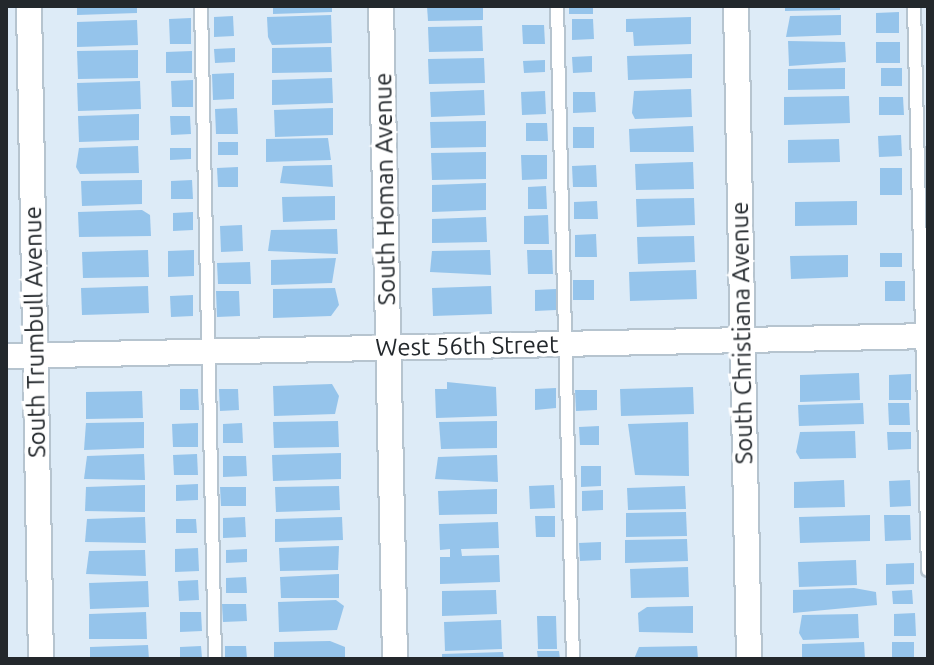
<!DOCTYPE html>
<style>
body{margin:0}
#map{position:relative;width:934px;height:665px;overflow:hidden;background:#ddebf7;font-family:Ubuntu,sans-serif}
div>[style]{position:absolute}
.building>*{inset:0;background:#95c4eb}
.roads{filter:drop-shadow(2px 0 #b6c4cf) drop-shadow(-2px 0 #b6c4cf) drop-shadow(0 2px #b6c4cf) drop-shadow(0 -2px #b6c4cf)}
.service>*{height:12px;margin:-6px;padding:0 6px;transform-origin:6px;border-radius:6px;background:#fff}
.minor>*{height:24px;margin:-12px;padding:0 12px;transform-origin:12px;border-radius:12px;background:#fff}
span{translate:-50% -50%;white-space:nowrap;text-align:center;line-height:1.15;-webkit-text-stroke:7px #fff;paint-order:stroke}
.street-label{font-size:24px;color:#23282c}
.frame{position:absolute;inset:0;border:8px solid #23282c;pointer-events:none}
</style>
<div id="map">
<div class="building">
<div style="clip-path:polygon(77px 6px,137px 6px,137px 13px,77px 15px)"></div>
<div style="clip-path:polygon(273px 6px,332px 6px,332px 12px,273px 14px)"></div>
<div style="clip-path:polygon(427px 6px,483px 6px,483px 20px,428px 21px)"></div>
<div style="clip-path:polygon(569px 6px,593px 6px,593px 14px,569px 14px)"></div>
<div style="clip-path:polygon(785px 6px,840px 6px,840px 10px,785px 11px)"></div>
<div style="clip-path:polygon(899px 12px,899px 33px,876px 33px,876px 13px)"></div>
<div style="clip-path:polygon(331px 15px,332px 43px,272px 45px,268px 37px,267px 17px)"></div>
<div style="clip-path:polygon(841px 15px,841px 35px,786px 37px,790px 16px)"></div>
<div style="clip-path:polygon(233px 16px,234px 36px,214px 37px,214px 17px)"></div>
<div style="clip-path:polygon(691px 17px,691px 44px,634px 46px,633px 32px,626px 32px,626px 19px)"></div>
<div style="clip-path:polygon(191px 18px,191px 44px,170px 44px,169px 19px)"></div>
<div style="clip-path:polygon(572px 19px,593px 19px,594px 39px,572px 40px)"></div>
<div style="clip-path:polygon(137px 20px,138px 45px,77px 47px,77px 22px)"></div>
<div style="clip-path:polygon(522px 25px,544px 25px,545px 44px,523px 44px)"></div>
<div style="clip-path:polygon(482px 26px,483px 51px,429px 52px,428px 27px)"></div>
<div style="clip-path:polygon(788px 41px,845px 42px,846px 62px,789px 66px)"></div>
<div style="clip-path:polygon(876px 42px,900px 42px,900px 63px,876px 63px)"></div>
<div style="clip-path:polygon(331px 47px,332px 72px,272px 73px,272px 48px)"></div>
<div style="clip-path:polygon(235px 48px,235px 62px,215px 63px,214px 49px)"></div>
<div style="clip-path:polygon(138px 50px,138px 78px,78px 79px,77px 51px)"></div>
<div style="clip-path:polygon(192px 51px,192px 73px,166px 73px,166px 52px)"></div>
<div style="clip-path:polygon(692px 54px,692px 78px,628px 80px,627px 56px)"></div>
<div style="clip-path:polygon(592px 56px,592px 72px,573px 73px,572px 57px)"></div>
<div style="clip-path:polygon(484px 58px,485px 83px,429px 84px,428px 59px)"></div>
<div style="clip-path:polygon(545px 60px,545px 72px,524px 73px,523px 61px)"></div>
<div style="clip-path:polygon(845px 68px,845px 89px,788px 90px,788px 69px)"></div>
<div style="clip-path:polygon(881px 68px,902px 68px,902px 86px,881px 86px)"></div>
<div style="clip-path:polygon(234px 73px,234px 99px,213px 100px,212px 74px)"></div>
<div style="clip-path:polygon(332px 78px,333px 103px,272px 105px,272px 80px)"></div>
<div style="clip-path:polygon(193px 80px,193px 107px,172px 107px,171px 81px)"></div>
<div style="clip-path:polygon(140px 81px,141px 109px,78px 111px,77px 83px)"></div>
<div style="clip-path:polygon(691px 89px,692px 117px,635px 119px,632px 113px,634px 91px)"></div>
<div style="clip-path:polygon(484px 90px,485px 115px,431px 117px,430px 92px)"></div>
<div style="clip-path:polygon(545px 91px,546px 114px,522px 115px,521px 92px)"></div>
<div style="clip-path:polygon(573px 92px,595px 92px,596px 112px,573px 113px)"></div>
<div style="clip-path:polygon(849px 96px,850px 123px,784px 125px,784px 97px)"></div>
<div style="clip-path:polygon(879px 97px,903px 97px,904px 115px,879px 115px)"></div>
<div style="clip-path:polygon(237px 108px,238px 134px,216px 134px,215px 109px)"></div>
<div style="clip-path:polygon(333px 108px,333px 135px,275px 137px,274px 110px)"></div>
<div style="clip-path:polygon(139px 114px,139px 140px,79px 142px,78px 116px)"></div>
<div style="clip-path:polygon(170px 116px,190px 116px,191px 134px,171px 135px)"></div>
<div style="clip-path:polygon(486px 121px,486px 147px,431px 148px,430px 122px)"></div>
<div style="clip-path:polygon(526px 123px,547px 123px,548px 141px,526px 141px)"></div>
<div style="clip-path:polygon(693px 126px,694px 152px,630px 152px,629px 129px)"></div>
<div style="clip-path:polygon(573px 127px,594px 127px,594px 148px,573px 148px)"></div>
<div style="clip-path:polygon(901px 135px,902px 156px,879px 157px,878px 136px)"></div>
<div style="clip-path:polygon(328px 138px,331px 160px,266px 162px,266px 139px)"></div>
<div style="clip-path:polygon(839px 139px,840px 162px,788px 163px,788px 140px)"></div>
<div style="clip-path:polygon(218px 142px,238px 142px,238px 155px,218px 155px)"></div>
<div style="clip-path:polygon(138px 146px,139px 173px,80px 174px,76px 167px,79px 148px)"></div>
<div style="clip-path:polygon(170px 148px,191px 148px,191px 159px,170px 160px)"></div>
<div style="clip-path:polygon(486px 152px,486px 179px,432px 180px,431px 153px)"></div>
<div style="clip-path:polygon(521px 155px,547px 155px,547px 179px,522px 180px)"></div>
<div style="clip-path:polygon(693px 162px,694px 189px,636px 190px,635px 164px)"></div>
<div style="clip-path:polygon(332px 165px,333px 187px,280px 183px,283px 166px)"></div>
<div style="clip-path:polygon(596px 165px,597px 187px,573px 187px,572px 166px)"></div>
<div style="clip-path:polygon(238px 167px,238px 187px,218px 187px,217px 168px)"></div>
<div style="clip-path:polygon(880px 168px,902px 168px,902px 195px,880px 195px)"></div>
<div style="clip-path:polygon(142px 180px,142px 204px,82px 206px,81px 181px)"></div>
<div style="clip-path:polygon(192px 180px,193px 199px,171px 199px,171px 181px)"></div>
<div style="clip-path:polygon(486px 183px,486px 210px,432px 212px,432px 185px)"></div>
<div style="clip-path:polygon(546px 186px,547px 209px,528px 209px,528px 187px)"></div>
<div style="clip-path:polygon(335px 196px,335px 220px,283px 222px,282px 197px)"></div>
<div style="clip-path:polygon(694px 198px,695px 225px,637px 227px,636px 199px)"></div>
<div style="clip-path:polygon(597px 201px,598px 219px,574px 219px,574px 202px)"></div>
<div style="clip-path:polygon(857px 201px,857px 225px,795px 226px,795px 202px)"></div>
<div style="clip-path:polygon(142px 210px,150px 215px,151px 236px,79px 237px,78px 212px)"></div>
<div style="clip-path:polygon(193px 212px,193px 230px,173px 231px,173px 213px)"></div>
<div style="clip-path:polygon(548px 215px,549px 244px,524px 244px,524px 216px)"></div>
<div style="clip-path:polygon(486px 217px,487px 242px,432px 243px,432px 219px)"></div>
<div style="clip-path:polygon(242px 225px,243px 251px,221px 252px,220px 226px)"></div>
<div style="clip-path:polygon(337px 229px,338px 254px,268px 251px,271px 230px)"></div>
<div style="clip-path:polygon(596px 234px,597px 257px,575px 257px,575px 235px)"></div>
<div style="clip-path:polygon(694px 236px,695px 262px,638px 264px,637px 237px)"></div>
<div style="clip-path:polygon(148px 250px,149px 277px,83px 278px,82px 252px)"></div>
<div style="clip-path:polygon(194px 250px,194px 276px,168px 277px,168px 251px)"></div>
<div style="clip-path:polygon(490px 250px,491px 275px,430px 272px,432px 251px)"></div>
<div style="clip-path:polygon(527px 250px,552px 250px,553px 274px,528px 274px)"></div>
<div style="clip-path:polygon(880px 253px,902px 253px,902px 267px,880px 267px)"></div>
<div style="clip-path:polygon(848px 255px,848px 277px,791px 279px,790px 256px)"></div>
<div style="clip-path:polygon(336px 258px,332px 283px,271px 285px,271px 260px)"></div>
<div style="clip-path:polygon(250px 262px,251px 284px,218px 284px,217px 263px)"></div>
<div style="clip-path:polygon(696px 270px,697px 299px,630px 301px,629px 272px)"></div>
<div style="clip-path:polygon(573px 280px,594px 280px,594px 300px,573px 300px)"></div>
<div style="clip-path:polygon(885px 281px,905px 281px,905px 301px,885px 301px)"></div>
<div style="clip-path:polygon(148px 286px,149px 313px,82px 315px,81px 288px)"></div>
<div style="clip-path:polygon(491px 286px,492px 314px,433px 316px,432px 288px)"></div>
<div style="clip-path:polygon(335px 288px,339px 305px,331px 316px,273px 318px,273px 289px)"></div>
<div style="clip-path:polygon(556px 289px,556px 310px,535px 311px,535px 290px)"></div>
<div style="clip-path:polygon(216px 291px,239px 291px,240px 316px,217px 317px)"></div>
<div style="clip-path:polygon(193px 295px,193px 316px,171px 317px,170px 296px)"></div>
<div style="clip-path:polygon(859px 373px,860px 400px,800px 402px,800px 375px)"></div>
<div style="clip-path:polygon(911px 374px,911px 400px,889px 400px,889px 375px)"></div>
<div style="clip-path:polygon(447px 382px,496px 387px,497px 416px,436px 418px,435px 389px,447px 389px)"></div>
<div style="clip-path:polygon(332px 384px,339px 396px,335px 414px,274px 416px,273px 386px)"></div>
<div style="clip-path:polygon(693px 387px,694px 414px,621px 416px,620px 389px)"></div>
<div style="clip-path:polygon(556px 388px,556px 408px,535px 410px,535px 389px)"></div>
<div style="clip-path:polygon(180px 389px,198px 389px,199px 410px,180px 410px)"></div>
<div style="clip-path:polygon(219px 389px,238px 389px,239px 410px,220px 411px)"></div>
<div style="clip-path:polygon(575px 390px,597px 390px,597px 410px,576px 411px)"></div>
<div style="clip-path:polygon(142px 391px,143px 418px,86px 419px,86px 392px)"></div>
<div style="clip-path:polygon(863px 403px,864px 424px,799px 426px,798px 405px)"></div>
<div style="clip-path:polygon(888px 403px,909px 403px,910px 425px,889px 425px)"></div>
<div style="clip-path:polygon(338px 421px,339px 447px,274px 448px,273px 422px)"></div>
<div style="clip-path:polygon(497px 421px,497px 448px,441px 449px,439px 422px)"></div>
<div style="clip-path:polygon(144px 422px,144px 448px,84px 450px,86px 423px)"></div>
<div style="clip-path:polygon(688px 422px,689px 476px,635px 475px,628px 424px)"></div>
<div style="clip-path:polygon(198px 423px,198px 447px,173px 447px,172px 424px)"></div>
<div style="clip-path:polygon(242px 423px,243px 443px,223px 443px,223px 424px)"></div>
<div style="clip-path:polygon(599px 426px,599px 445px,580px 445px,579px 427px)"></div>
<div style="clip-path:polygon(855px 431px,856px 458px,800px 459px,796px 452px,800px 432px)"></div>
<div style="clip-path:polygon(887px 432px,911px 432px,911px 449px,888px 450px)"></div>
<div style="clip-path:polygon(341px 453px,341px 479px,273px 481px,272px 455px)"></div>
<div style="clip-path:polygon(144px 454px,145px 480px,84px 479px,87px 456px)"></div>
<div style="clip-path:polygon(197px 454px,198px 475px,174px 475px,173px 455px)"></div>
<div style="clip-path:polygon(497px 455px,498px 482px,435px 479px,438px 457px)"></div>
<div style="clip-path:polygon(223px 456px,246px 456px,247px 476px,223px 477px)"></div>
<div style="clip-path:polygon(581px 466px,601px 466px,601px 486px,581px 487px)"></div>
<div style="clip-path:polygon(844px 480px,845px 507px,794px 508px,794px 482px)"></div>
<div style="clip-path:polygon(910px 480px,911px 506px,890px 507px,889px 481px)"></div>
<div style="clip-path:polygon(198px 484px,198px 500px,176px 501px,176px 485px)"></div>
<div style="clip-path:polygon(145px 485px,145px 512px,85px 511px,86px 487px)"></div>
<div style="clip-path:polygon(554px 485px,555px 508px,530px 509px,529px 486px)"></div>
<div style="clip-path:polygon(339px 486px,340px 510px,276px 512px,275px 487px)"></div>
<div style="clip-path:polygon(685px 486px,686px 509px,628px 510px,627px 488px)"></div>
<div style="clip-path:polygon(220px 487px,246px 487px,246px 506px,221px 506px)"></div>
<div style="clip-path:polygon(497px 489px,497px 514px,439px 515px,438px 491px)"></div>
<div style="clip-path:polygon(603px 490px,603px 510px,582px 511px,582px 491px)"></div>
<div style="clip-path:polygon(686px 512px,687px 536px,626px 537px,626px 513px)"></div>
<div style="clip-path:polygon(870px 515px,870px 541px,800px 543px,799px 517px)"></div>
<div style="clip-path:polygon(884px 515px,910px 515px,911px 540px,885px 541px)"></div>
<div style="clip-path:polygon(535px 516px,555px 516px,555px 537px,536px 537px)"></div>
<div style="clip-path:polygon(145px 517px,146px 543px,85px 542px,87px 519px)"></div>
<div style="clip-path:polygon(245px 517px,246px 537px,223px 538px,223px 518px)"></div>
<div style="clip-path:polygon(342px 517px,343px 540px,275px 542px,275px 519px)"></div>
<div style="clip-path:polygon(176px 519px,196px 519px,197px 533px,176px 533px)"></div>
<div style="clip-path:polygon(498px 522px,499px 548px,461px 549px,462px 556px,499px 555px,500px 582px,440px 584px,440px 557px,450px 557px,450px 549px,440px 550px,439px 524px)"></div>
<div style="clip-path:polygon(687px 539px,688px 561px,625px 563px,625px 540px)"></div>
<div style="clip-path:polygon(601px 542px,601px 560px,580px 561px,579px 543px)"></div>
<div style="clip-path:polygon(339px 546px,338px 570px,280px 571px,279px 548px)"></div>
<div style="clip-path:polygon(198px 548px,199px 571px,175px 572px,175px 549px)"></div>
<div style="clip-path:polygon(247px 549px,247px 562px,226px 563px,226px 550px)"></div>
<div style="clip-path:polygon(145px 550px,146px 576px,86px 574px,89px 551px)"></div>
<div style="clip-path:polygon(856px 560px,857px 585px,799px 587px,798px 562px)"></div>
<div style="clip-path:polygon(914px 563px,914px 584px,886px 585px,886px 564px)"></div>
<div style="clip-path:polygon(688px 567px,689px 597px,631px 598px,630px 569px)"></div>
<div style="clip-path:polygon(339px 574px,339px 598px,281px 598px,280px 577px)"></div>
<div style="clip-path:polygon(246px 577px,247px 593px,226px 593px,226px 578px)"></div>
<div style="clip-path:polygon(198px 580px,199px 600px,179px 601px,178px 581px)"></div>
<div style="clip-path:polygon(148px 581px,149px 607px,90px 609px,89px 583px)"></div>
<div style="clip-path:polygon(854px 588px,876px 592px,877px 605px,793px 613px,793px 590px)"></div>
<div style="clip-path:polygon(496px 590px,497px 614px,442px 616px,442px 591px)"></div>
<div style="clip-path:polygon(912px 590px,913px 604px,893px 604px,892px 591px)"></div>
<div style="clip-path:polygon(336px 600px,344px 606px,337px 630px,279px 632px,278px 602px)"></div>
<div style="clip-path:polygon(222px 604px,246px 604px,247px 621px,223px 622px)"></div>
<div style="clip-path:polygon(693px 606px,693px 633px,639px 632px,638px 613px,647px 607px)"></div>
<div style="clip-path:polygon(146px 612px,147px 639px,89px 639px,89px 614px)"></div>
<div style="clip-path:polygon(180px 612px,201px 612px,202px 631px,180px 632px)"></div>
<div style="clip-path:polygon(915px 613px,916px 636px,894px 636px,894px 614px)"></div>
<div style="clip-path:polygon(858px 614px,859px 638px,803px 640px,799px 633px,802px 615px)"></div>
<div style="clip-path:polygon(537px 616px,556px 616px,557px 649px,538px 649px)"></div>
<div style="clip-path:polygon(501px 620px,502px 649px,445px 651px,444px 622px)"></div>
<div style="clip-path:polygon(330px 641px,345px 647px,345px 659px,274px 659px,274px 642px)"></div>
<div style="clip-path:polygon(864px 642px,865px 659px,802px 659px,802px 644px)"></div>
<div style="clip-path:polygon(892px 642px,914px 642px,914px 659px,892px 659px)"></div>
<div style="clip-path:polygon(148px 645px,149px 659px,90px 659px,90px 647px)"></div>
<div style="clip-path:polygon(201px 646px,202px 658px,180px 659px,180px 647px)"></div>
<div style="clip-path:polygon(225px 646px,246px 646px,247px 659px,225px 659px)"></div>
<div style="clip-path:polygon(697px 646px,698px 659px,634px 659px,639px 647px)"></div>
<div style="clip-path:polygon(537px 651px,559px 651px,560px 659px,538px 659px)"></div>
<div style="clip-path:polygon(503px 652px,504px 659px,442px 659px,442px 654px)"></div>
</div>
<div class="roads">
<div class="service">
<div style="left:201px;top:6px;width:653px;rotate:88.77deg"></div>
<div style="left:557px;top:6px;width:653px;rotate:88.6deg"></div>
<div style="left:914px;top:6px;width:564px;rotate:88.58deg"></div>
</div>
<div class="minor">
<div style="left:29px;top:6px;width:653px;rotate:88.95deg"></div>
<div style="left:381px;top:6px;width:653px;rotate:88.77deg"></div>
<div style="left:736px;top:6px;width:653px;rotate:88.86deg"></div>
<div style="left:6px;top:356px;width:922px;rotate:-1.24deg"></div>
</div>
</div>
<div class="street-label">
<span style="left:385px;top:189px;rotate:-91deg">South Homan Avenue</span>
<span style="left:35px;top:332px;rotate:-91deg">South Trumbull Avenue</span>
<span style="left:742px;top:333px;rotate:-91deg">South Christiana Avenue</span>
<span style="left:467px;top:346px;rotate:-1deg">West 56th Street</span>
</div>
<div class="frame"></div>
</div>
